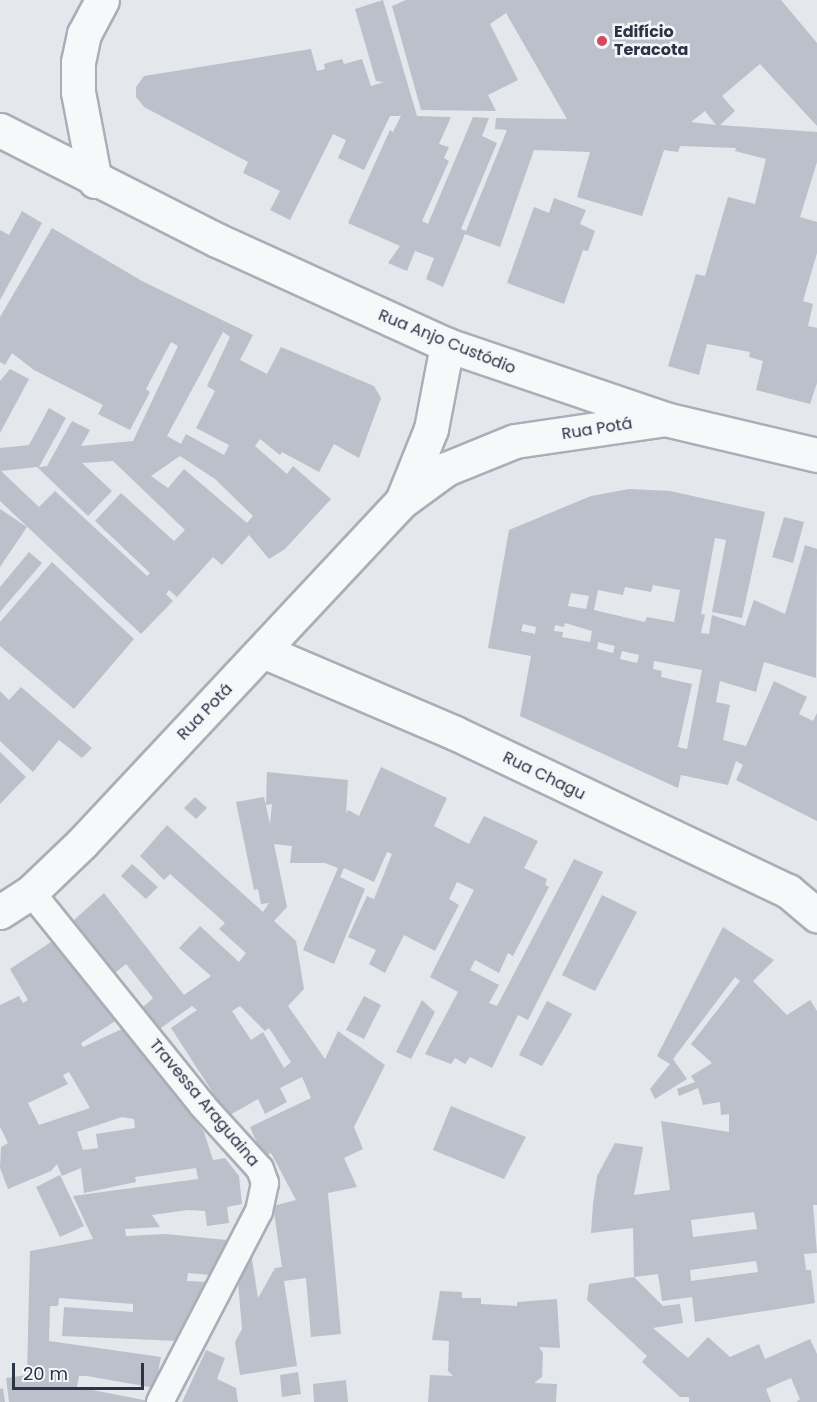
<!DOCTYPE html>
<meta charset="utf-8">
<style>
body{margin:0}
#map{position:relative;width:817px;height:1402px;overflow:hidden;background:#e4e7ec;font-family:Poppins,sans-serif}
div>[style]{position:absolute}
.building>*{inset:0;background:#bbc0ca}
.roads{filter:drop-shadow(2px 0 #a9aeb7) drop-shadow(-2px 0 #a9aeb7) drop-shadow(0 2px #a9aeb7) drop-shadow(0 -2px #a9aeb7)}
.service>*{height:26px;margin:-13px;padding:0 13px;transform-origin:13px;border-radius:13px;background:#f7f8fa}
.minor>*{height:33px;margin:-16.5px;padding:0 16.5px;transform-origin:16.5px;border-radius:16.5px;background:#f7f8fa}
.dots>*{width:16px;height:16px;translate:-50% -50%;box-sizing:border-box;border:3px solid #f4f6f9;border-radius:50%}
span{translate:-50% -50%;white-space:nowrap;text-align:center;line-height:1.15;-webkit-text-stroke:5px #f4f6f9;paint-order:stroke}
.poi-label{font-size:16px;color:#2b3445;font-weight:700}
.left{translate:0 -50%;text-align:left}
.street-label{font-size:16px;color:#2b3445}
.scale{position:absolute;left:12px;top:1363px;width:132px;height:27px;box-sizing:border-box;border:3px solid #2b3445;border-top:0;padding-left:8px;font-size:18px;line-height:21px;white-space:nowrap;color:#2b3445;-webkit-text-stroke:4px #f4f6f9;paint-order:stroke}
</style>
<div id="map">
<div class="building">
<div style="clip-path:polygon(evenodd,383px 0,417px 116px,451px 117px,439px 144px,449px 147px,444px 158px,449px 161px,422px 221px,428px 224px,473px 117px,489px 118px,482px 136px,497px 143px,461px 229px,466px 231px,507px 130px,495px 129px,496px 118px,567px 119px,506px 13px,490px 24px,518px 80px,488px 95px,496px 111px,421px 110px,392px 6px,406px 0,781px 0,817px 43px,817px 126px,760px 64px,722px 96px,735px 111px,720px 125px,817px 132px,817px 162px,800px 217px,817px 222px,817px 253px,803px 301px,813px 304px,808px 326px,817px 328px,817px 383px,810px 404px,756px 390px,763px 361px,749px 357px,750px 352px,707px 344px,699px 375px,668px 366px,696px 274px,705px 276px,728px 197px,755px 204px,766px 159px,735px 151px,736px 148px,680px 146px,678px 152px,664px 150px,642px 216px,577px 197px,590px 152px,534px 150px,500px 247px,465px 234px,443px 287px,426px 279px,434px 258px,415px 251px,407px 271px,388px 263px,400px 246px,348px 223px,390px 130px,393px 132px,401px 116px,390px 116px,364px 170px,338px 158px,346px 140px,333px 134px,290px 220px,270px 210px,280px 191px,243px 173px,248px 162px,144px 107px,136px 97px,136px 87px,144px 76px,311px 49px,317px 71px,325px 69px,324px 64px,342px 59px,344px 64px,362px 59px,371px 86px,384px 82px,376px 81px,355px 9px,383px 0,705px 111px,716px 125px,691px 122px,705px 111px)"></div>
<div style="clip-path:polygon(554px 198px,586px 210px,580px 224px,595px 231px,588px 251px,583px 250px,564px 304px,507px 283px,534px 207px,549px 213px)"></div>
<div style="clip-path:polygon(22px 211px,42px 223px,0 300px,0 230px,9px 235px)"></div>
<div style="clip-path:polygon(evenodd,52px 228px,142px 281px,253px 335px,240px 360px,267px 374px,281px 347px,374px 386px,381px 398px,359px 458px,334px 444px,319px 472px,282px 452px,280px 455px,260px 439px,255px 446px,287px 474px,293px 466px,331px 499px,285px 549px,269px 559px,249px 535px,222px 565px,213px 557px,177px 597px,169px 590px,166px 594px,173px 601px,141px 634px,0 501px,0 448px,29px 445px,49px 408px,66px 418px,39px 467px,47px 466px,72px 421px,90px 430px,81px 446px,133px 441px,178px 346px,171px 342px,146px 389px,150px 392px,130px 430px,98px 414px,103px 405px,34px 370px,12px 353px,5px 365px,0 362px,0 317px,52px 228px,223px 332px,230px 337px,207px 386px,215px 391px,196px 428px,229px 445px,224px 455px,186px 434px,181px 444px,167px 436px,223px 332px,52px 228px,180px 456px,215px 479px,253px 516px,247px 523px,184px 469px,168px 488px,151px 476px,180px 456px,52px 228px,113px 461px,185px 530px,174px 541px,121px 493px,95px 521px,150px 573px,147px 576px,55px 491px,39px 507px,1px 471px,37px 467px,88px 516px,112px 491px,82px 463px,113px 461px)"></div>
<div style="clip-path:polygon(10px 369px,29px 379px,0 433px,0 381px)"></div>
<div style="clip-path:polygon(evenodd,629px 489px,670px 491px,765px 512px,742px 618px,712px 612px,726px 540px,715px 538px,701px 614px,705px 615px,701px 633px,709px 634px,712px 615px,745px 626px,754px 600px,785px 614px,805px 545px,817px 549px,816px 678px,764px 662px,756px 692px,720px 681px,716px 702px,730px 705px,723px 740px,746px 746px,774px 681px,807px 697px,799px 714px,813px 721px,817px 713px,817px 821px,736px 780px,743px 765px,736px 761px,728px 785px,681px 775px,678px 788px,520px 716px,531px 656px,488px 648px,509px 530px,591px 496px,629px 489px,653px 585px,680px 590px,674px 622px,647px 617px,645px 622px,594px 610px,598px 590px,623px 595px,625px 587px,651px 592px,653px 585px,629px 489px,571px 593px,589px 596px,586px 609px,568px 606px,571px 593px,629px 489px,565px 623px,592px 631px,590px 642px,562px 637px,563px 632px,554px 631px,555px 625px,564px 627px,565px 623px,629px 489px,523px 624px,536px 627px,535px 634px,521px 631px,523px 624px,629px 489px,598px 642px,615px 646px,613px 653px,597px 649px,598px 642px,629px 489px,622px 651px,639px 655px,637px 663px,620px 659px,622px 651px,629px 489px,654px 661px,702px 670px,687px 749px,678px 747px,692px 684px,661px 677px,662px 671px,653px 669px,654px 661px)"></div>
<div style="clip-path:polygon(0 509px,27px 527px,0 567px)"></div>
<div style="clip-path:polygon(784px 517px,804px 522px,793px 563px,772px 557px)"></div>
<div style="clip-path:polygon(29px 552px,42px 563px,0 612px,0 587px)"></div>
<div style="clip-path:polygon(52px 562px,134px 639px,74px 709px,0 646px,0 622px)"></div>
<div style="clip-path:polygon(21px 687px,92px 748px,82px 758px,59px 740px,33px 772px,0 741px,0 691px,9px 700px)"></div>
<div style="clip-path:polygon(0 752px,26px 777px,0 804px)"></div>
<div style="clip-path:polygon(evenodd,381px 767px,447px 798px,434px 826px,469px 844px,484px 816px,538px 841px,524px 868px,547px 879px,545px 885px,549px 887px,513px 956px,508px 953px,499px 973px,475px 960px,470px 970px,499px 985px,489px 1003px,497px 1006px,574px 859px,603px 872px,528px 1020px,518px 1015px,492px 1068px,470px 1057px,465px 1064px,455px 1058px,451px 1064px,425px 1054px,458px 992px,430px 977px,474px 890px,457px 882px,449px 899px,459px 905px,435px 951px,404px 935px,385px 973px,369px 964px,376px 950px,348px 937px,367px 896px,374px 899px,392px 854px,387px 852px,374px 882px,344px 868px,340px 877px,365px 889px,334px 964px,303px 950px,338px 868px,325px 863px,290px 863px,292px 846px,274px 844px,287px 907px,274px 921px,296px 941px,304px 989px,288px 1006px,325px 1059px,338px 1031px,385px 1065px,354px 1127px,363px 1149px,344px 1158px,357px 1187px,328px 1193px,341px 1334px,311px 1337px,306px 1278px,284px 1281px,297px 1366px,240px 1375px,235px 1342px,242px 1329px,238px 1282px,251px 1253px,258px 1298px,275px 1268px,282px 1267px,273px 1206px,296px 1200px,271px 1153px,263px 1157px,250px 1127px,311px 1098px,302px 1077px,280px 1088px,287px 1102px,265px 1114px,258px 1099px,228px 1116px,171px 1028px,197px 1010px,192px 1006px,158px 1030px,142px 1008px,153px 998px,126px 964px,115px 973px,73px 921px,104px 893px,184px 995px,211px 976px,179px 948px,200px 926px,239px 962px,246px 953px,219px 929px,225px 923px,170px 874px,164px 880px,140px 856px,167px 825px,263px 912px,269px 903px,261px 904px,258px 889px,254px 890px,236px 802px,264px 797px,270px 824px,272px 804px,266px 805px,267px 772px,348px 780px,346px 814px,348px 810px,359px 816px,381px 767px,240px 1006px,265px 1031px,269px 1028px,291px 1062px,284px 1068px,263px 1032px,251px 1040px,232px 1011px,240px 1006px)"></div>
<div style="clip-path:polygon(195px 797px,207px 808px,196px 819px,184px 808px)"></div>
<div style="clip-path:polygon(132px 864px,158px 887px,146px 899px,121px 876px)"></div>
<div style="clip-path:polygon(602px 895px,637px 912px,595px 991px,562px 975px)"></div>
<div style="clip-path:polygon(evenodd,723px 927px,774px 960px,753px 981px,787px 1015px,810px 1000px,817px 1011px,817px 1205px,813px 1205px,817px 1253px,804px 1254px,806px 1270px,811px 1270px,815px 1303px,695px 1322px,692px 1297px,662px 1301px,658px 1274px,634px 1277px,633px 1228px,591px 1233px,593px 1204px,597px 1176px,615px 1143px,643px 1147px,634px 1195px,670px 1190px,661px 1121px,729px 1132px,729px 1114px,721px 1115px,720px 1102px,703px 1105px,698px 1088px,679px 1096px,677px 1089px,695px 1082px,691px 1076px,712px 1063px,691px 1044px,740px 981px,735px 977px,673px 1059px,687px 1079px,655px 1099px,650px 1089px,670px 1064px,657px 1056px,723px 927px,754px 1212px,757px 1229px,693px 1237px,691px 1220px,754px 1212px,723px 927px,756px 1261px,758px 1272px,691px 1281px,690px 1270px,756px 1261px)"></div>
<div style="clip-path:polygon(evenodd,54px 940px,117px 1020px,81px 1043px,83px 1047px,124px 1028px,204px 1132px,213px 1160px,225px 1158px,239px 1176px,242px 1204px,227px 1207px,229px 1223px,207px 1226px,205px 1211px,188px 1210px,152px 1215px,160px 1227px,125px 1229px,126px 1236px,165px 1234px,227px 1240px,211px 1275px,188px 1273px,187px 1281px,207px 1282px,179px 1341px,62px 1336px,64px 1307px,133px 1312px,133px 1304px,59px 1298px,58px 1306px,50px 1306px,49px 1341px,161px 1357px,155px 1388px,87px 1376px,79px 1376px,77px 1387px,154px 1402px,9px 1402px,6px 1378px,27px 1375px,30px 1251px,93px 1239px,73px 1196px,198px 1179px,196px 1168px,135px 1177px,136px 1182px,84px 1193px,81px 1168px,62px 1176px,57px 1164px,51px 1171px,8px 1189px,0 1168px,1px 1147px,8px 1143px,0 1127px,0 1005px,19px 996px,23px 1003px,28px 1000px,10px 969px,54px 940px,69px 1072px,90px 1108px,39px 1125px,28px 1103px,68px 1084px,63px 1075px,69px 1072px,54px 940px,122px 1117px,134px 1119px,135px 1128px,96px 1134px,98px 1148px,83px 1150px,77px 1132px,122px 1117px)"></div>
<div style="clip-path:polygon(364px 996px,381px 1005px,364px 1039px,346px 1030px)"></div>
<div style="clip-path:polygon(422px 1000px,435px 1012px,411px 1059px,396px 1052px)"></div>
<div style="clip-path:polygon(547px 1001px,572px 1014px,542px 1066px,519px 1055px)"></div>
<div style="clip-path:polygon(451px 1106px,526px 1137px,504px 1179px,433px 1150px)"></div>
<div style="clip-path:polygon(60px 1175px,84px 1226px,60px 1237px,36px 1187px)"></div>
<div style="clip-path:polygon(634px 1277px,663px 1306px,680px 1304px,683px 1323px,653px 1328px,688px 1358px,708px 1337px,730px 1357px,759px 1344px,765px 1359px,810px 1339px,817px 1354px,817px 1402px,796px 1402px,800px 1399px,791px 1378px,766px 1389px,771px 1402px,689px 1402px,689px 1397px,680px 1397px,642px 1362px,647px 1356px,587px 1300px,589px 1284px)"></div>
<div style="clip-path:polygon(440px 1291px,462px 1292px,462px 1298px,481px 1298px,481px 1304px,517px 1306px,517px 1302px,557px 1299px,560px 1348px,539px 1347px,543px 1353px,542px 1377px,534px 1383px,557px 1384px,556px 1402px,428px 1402px,430px 1375px,453px 1376px,448px 1371px,449px 1341px,432px 1340px)"></div>
<div style="clip-path:polygon(206px 1350px,225px 1358px,217px 1379px,236px 1388px,238px 1402px,182px 1402px)"></div>
<div style="clip-path:polygon(298px 1372px,301px 1394px,282px 1397px,280px 1375px)"></div>
<div style="clip-path:polygon(346px 1380px,348px 1402px,314px 1402px,313px 1384px)"></div>
<div style="clip-path:polygon(3px 1388px,5px 1402px,0 1402px,0 1389px)"></div>
</div>
<div class="roads">
<div class="service">
<div style="left:31px;top:892px;width:273px;rotate:51.2deg"></div>
<div style="left:202px;top:1105px;width:86px;rotate:47.8deg"></div>
<div style="left:260px;top:1169px;width:15px;rotate:70deg"></div>
<div style="left:265px;top:1183px;width:29px;rotate:102deg"></div>
<div style="left:259px;top:1211px;width:215px;rotate:117.4deg"></div>
</div>
<div class="minor">
<div style="left:0;top:130px;width:243px;rotate:26.9deg"></div>
<div style="left:217px;top:240px;width:253px;rotate:24.5deg"></div>
<div style="left:447px;top:345px;width:230px;rotate:18.7deg"></div>
<div style="left:665px;top:419px;width:156px;rotate:13.3deg"></div>
<div style="left:95px;top:181px;width:91px;rotate:-100.8deg"></div>
<div style="left:78px;top:92px;width:30px;rotate:-90deg"></div>
<div style="left:78px;top:62px;width:29px;rotate:-78deg"></div>
<div style="left:84px;top:34px;width:38px;rotate:-62deg"></div>
<div style="left:402px;top:501px;width:78px;rotate:-68.1deg"></div>
<div style="left:431px;top:429px;width:86px;rotate:-79.2deg"></div>
<div style="left:263px;top:651px;width:209px;rotate:23.1deg"></div>
<div style="left:455px;top:733px;width:369px;rotate:25.4deg"></div>
<div style="left:788px;top:891px;width:38px;rotate:40deg"></div>
<div style="left:0;top:912px;width:37px;rotate:-33deg"></div>
<div style="left:31px;top:892px;width:71px;rotate:-43.9deg"></div>
<div style="left:82px;top:843px;width:467px;rotate:-46.9deg"></div>
<div style="left:401px;top:502px;width:56px;rotate:-36.3deg"></div>
<div style="left:446px;top:469px;width:74px;rotate:-22.1deg"></div>
<div style="left:515px;top:441px;width:146px;rotate:-8.3deg"></div>
</div>
</div>
<div class="dots">
<div style="left:602px;top:41px;background:#d1495b"></div>
</div>
<div class="poi-label">
<span class="left" style="left:614px;top:41px">Edifício<br>Teracota</span>
</div>
<div class="street-label">
<span style="left:447px;top:342px;rotate:22deg">Rua Anjo Custódio</span>
<span style="left:597px;top:429px;rotate:-9deg">Rua Potá</span>
<span style="left:205px;top:712px;rotate:-46deg">Rua Potá</span>
<span style="left:544px;top:776px;rotate:26deg">Rua Chagu</span>
<span style="left:204px;top:1103px;rotate:50deg">Travessa Araguaina</span>
</div>
<div class="scale">20 m</div>
</div>
